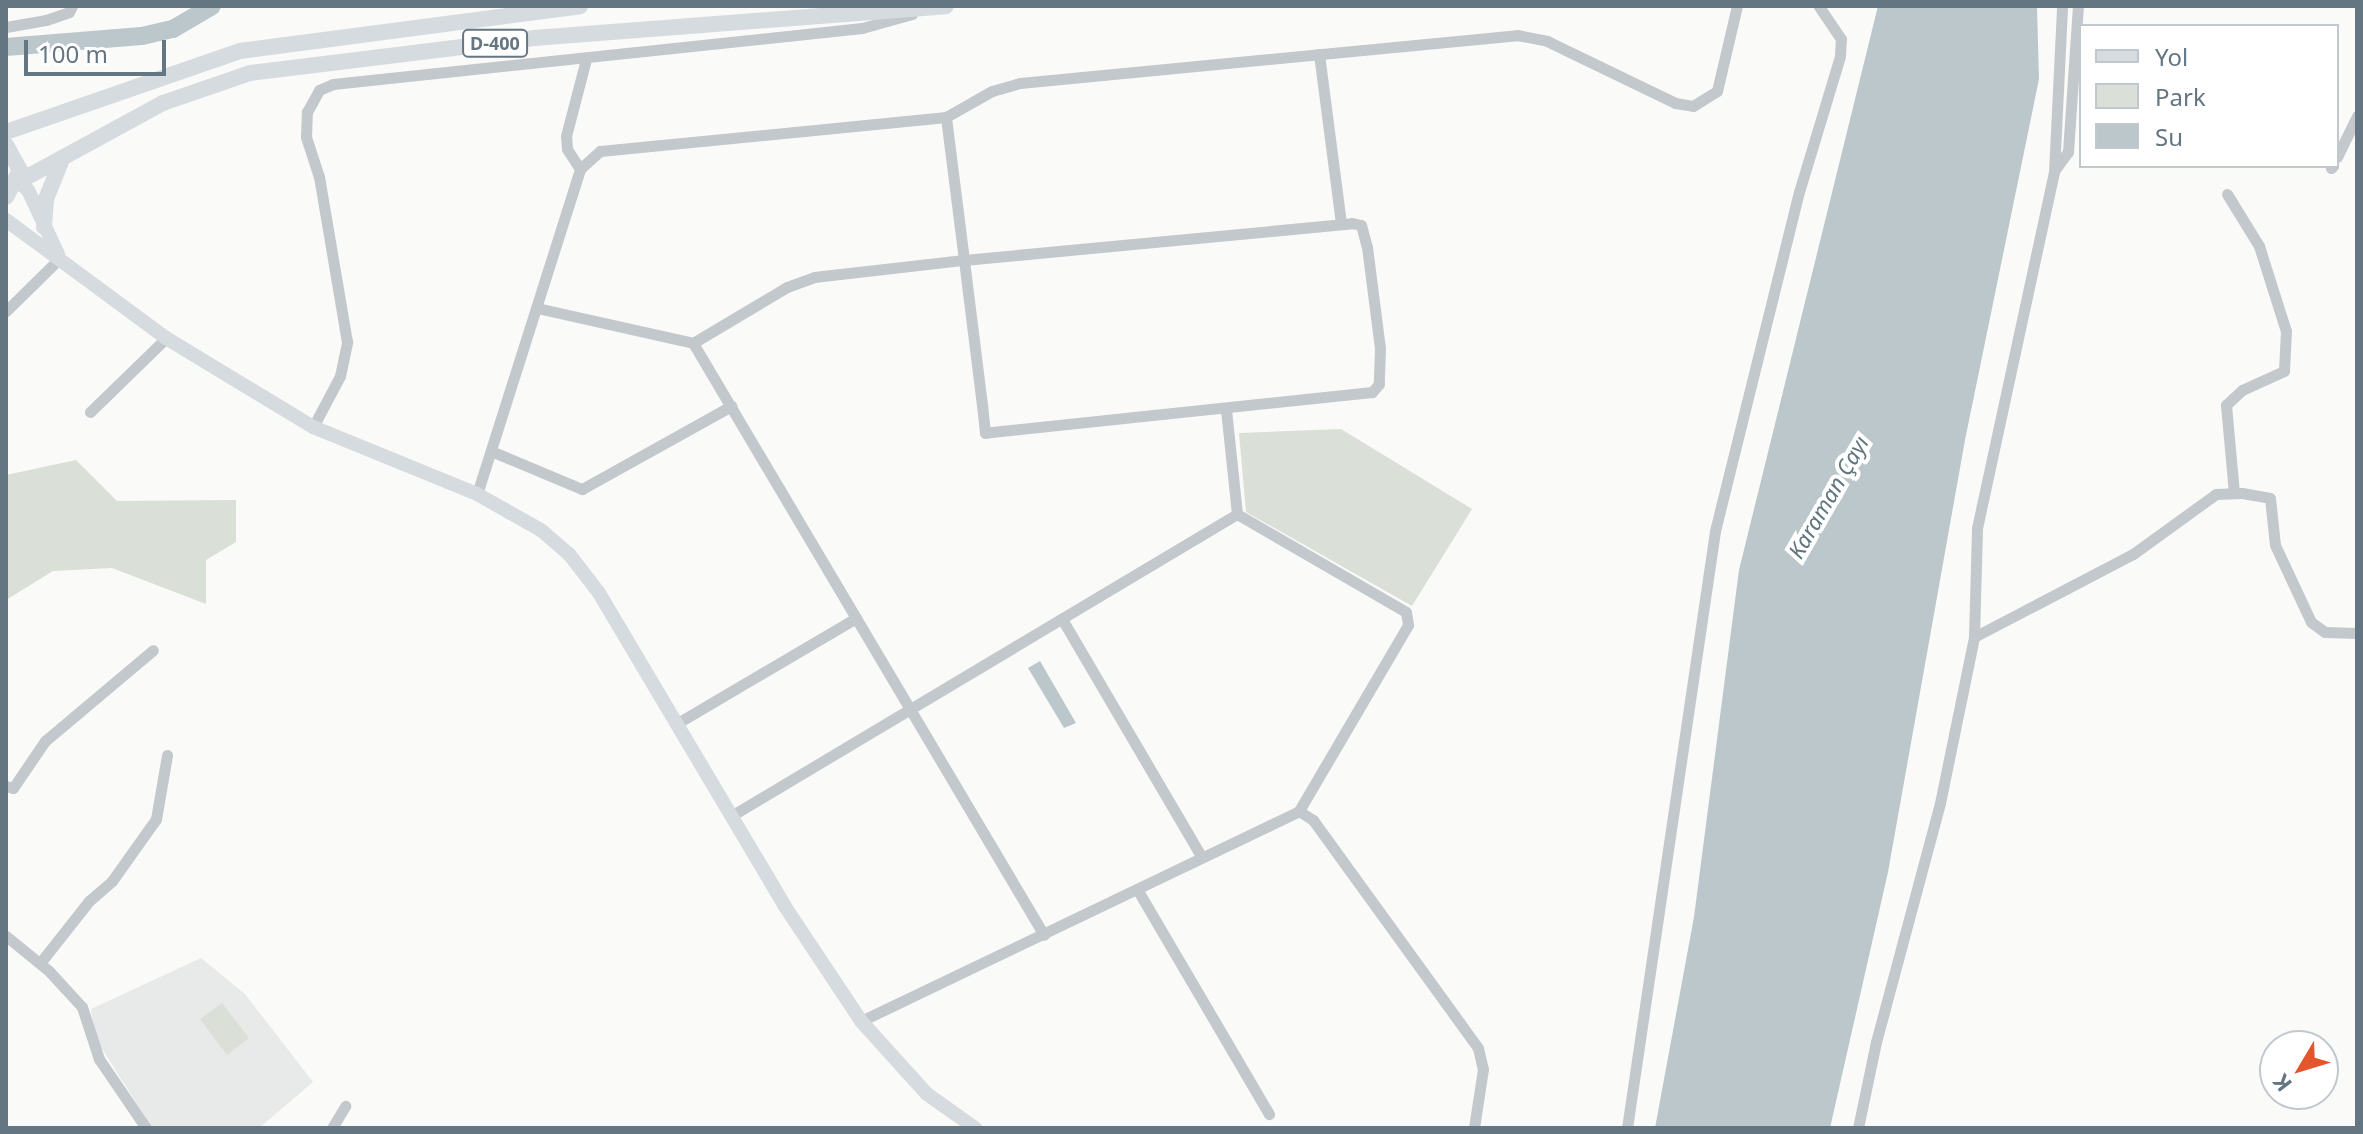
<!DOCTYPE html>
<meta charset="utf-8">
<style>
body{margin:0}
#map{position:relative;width:2363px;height:1134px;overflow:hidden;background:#fafaf8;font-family:"Noto Sans",sans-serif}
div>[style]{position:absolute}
.built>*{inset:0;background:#e8e9e9}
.green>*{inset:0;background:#dadfd7}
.water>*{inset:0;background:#bbc7cb}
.river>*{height:18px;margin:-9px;padding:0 9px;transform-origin:9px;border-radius:9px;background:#bbc7cb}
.minor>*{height:11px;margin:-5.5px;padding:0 5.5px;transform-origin:5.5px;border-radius:5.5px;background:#c3c8cc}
.major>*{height:14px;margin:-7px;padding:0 7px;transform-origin:7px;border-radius:7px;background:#d6dbdf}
.highway>*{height:16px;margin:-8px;padding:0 8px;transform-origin:8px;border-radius:8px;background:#d6dbdf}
span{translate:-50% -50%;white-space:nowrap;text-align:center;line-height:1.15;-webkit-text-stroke:8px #fff;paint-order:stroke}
.shield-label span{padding:2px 6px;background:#fff;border:2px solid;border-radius:6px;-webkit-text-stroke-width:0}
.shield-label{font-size:18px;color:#657683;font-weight:700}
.water-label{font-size:22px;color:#60757c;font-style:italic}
.frame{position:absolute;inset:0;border:8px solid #657683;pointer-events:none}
.legend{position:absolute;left:2079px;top:24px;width:260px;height:144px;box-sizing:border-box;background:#fff;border:2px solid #c1c8cd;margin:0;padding:10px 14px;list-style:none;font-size:24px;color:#657683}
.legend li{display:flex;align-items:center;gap:16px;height:40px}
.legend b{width:40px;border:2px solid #c1c8cd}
.north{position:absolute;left:2259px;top:1030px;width:80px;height:80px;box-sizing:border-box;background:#fff;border:2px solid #c1c8cd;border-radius:50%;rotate:232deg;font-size:22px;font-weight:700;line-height:32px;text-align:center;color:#657683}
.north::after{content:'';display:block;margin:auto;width:28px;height:36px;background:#e4572e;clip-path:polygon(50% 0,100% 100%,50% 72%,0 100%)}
.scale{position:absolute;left:24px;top:40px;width:142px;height:36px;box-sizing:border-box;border:4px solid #657683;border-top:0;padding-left:10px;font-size:24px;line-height:28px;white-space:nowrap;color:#657683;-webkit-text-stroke:6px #fff;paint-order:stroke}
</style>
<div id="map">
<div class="built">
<div style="clip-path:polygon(201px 958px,245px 994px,313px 1082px,259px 1128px,152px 1128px,94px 1036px,91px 1009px)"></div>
</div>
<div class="green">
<div style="clip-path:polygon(1341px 429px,1472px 509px,1412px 606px,1246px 512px,1239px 433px)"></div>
<div style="clip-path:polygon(76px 460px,117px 501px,236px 500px,236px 542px,206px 560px,206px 604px,112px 568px,53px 571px,6px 600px,6px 475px)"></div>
<div style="clip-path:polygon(222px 1003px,249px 1038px,227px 1055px,200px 1019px)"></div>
</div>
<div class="water">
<div style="clip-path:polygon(1878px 6px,2037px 6px,2039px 79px,1965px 440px,1888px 872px,1830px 1128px,1655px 1128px,1694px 917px,1739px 570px)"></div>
<div style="clip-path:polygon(1040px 661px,1076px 723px,1064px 728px,1028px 668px)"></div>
</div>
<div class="river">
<div style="left:6px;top:47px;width:136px;rotate:-4.6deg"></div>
<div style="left:142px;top:36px;width:32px;rotate:-13deg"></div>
<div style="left:173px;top:29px;width:45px;rotate:-30.5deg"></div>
</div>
<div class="minor">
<div style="left:6px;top:27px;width:41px;rotate:-9.9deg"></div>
<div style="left:46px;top:20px;width:24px;rotate:-19deg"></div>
<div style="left:69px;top:12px;width:7px;rotate:-63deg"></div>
<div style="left:1319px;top:54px;width:171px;rotate:82.6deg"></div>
<div style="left:2337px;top:157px;width:46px;rotate:-64deg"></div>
<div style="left:2331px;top:168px;width:3px;rotate:-45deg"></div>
<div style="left:580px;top:169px;width:24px;rotate:-123deg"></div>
<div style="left:567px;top:149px;width:13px;rotate:-94deg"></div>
<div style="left:566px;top:136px;width:80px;rotate:-75.4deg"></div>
<div style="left:2054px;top:171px;width:24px;rotate:-54deg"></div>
<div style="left:2068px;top:152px;width:146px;rotate:-86.1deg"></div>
<div style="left:2227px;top:194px;width:61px;rotate:58.4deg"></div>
<div style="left:2259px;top:246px;width:89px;rotate:72.4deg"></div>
<div style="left:2286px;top:331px;width:40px;rotate:92.9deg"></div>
<div style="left:2284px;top:371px;width:46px;rotate:155.7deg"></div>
<div style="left:2242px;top:390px;width:22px;rotate:137deg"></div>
<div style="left:2226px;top:405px;width:88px;rotate:84.8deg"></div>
<div style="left:537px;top:308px;width:160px;rotate:12.6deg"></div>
<div style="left:693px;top:343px;width:109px;rotate:-30.8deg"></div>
<div style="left:787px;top:287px;width:29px;rotate:-20deg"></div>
<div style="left:814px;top:277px;width:151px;rotate:-6.5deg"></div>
<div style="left:964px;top:260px;width:390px;rotate:-5.4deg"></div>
<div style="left:1352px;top:223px;width:9px;rotate:13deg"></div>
<div style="left:1361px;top:225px;width:23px;rotate:75deg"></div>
<div style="left:1367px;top:247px;width:102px;rotate:82.7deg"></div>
<div style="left:1380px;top:348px;width:36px;rotate:92deg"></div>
<div style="left:1379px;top:384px;width:11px;rotate:131deg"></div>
<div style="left:1372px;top:392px;width:389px;rotate:174deg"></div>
<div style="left:985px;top:433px;width:28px;rotate:-96deg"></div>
<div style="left:982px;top:405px;width:146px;rotate:-97.1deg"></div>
<div style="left:964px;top:260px;width:144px;rotate:-97.2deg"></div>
<div style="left:6px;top:311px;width:76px;rotate:-44.5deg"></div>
<div style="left:693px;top:343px;width:688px;rotate:59.34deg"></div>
<div style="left:90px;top:412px;width:106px;rotate:-44.2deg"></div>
<div style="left:313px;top:427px;width:58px;rotate:-62.1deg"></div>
<div style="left:340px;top:376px;width:35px;rotate:-78deg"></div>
<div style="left:347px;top:342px;width:167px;rotate:-99.6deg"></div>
<div style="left:319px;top:177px;width:42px;rotate:-108deg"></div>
<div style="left:306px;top:137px;width:25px;rotate:-88deg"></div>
<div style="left:307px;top:112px;width:25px;rotate:-61deg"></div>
<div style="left:319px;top:90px;width:15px;rotate:-23deg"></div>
<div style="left:333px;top:84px;width:532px;rotate:-6.04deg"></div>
<div style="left:862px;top:28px;width:52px;rotate:-15.6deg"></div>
<div style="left:491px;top:451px;width:99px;rotate:22.7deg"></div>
<div style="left:582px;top:489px;width:171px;rotate:-29.1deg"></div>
<div style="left:477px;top:494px;width:341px;rotate:-72.4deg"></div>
<div style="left:580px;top:169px;width:27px;rotate:-42deg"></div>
<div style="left:600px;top:151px;width:348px;rotate:-5.6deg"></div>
<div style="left:946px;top:117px;width:53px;rotate:-29.5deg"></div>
<div style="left:992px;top:91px;width:29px;rotate:-16deg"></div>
<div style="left:1020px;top:83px;width:499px;rotate:-5.5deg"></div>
<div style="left:1517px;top:35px;width:31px;rotate:11deg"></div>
<div style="left:1547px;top:41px;width:142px;rotate:25.8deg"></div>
<div style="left:1675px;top:103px;width:18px;rotate:9deg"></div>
<div style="left:1693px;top:106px;width:28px;rotate:-32deg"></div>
<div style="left:1717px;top:91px;width:87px;rotate:-76.8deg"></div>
<div style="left:1237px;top:514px;width:195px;rotate:30.1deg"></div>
<div style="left:1406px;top:612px;width:13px;rotate:81deg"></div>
<div style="left:1408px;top:625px;width:216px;rotate:120.4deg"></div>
<div style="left:1062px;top:619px;width:275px;rotate:59.6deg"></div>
<div style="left:1974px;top:637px;width:109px;rotate:-88.4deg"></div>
<div style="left:1977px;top:528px;width:364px;rotate:-77.8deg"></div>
<div style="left:2054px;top:172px;width:166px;rotate:-87.2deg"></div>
<div style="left:676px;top:724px;width:209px;rotate:-30.5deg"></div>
<div style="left:6px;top:786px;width:7px;rotate:16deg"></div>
<div style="left:13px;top:788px;width:57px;rotate:-55.8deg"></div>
<div style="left:45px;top:741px;width:141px;rotate:-40.1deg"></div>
<div style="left:731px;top:816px;width:589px;rotate:-30.83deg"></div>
<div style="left:1237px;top:514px;width:105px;rotate:-96deg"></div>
<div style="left:1137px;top:889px;width:261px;rotate:59.6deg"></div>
<div style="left:6px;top:936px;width:55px;rotate:39.1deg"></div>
<div style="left:49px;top:971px;width:49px;rotate:47.5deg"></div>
<div style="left:82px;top:1007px;width:55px;rotate:71.9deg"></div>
<div style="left:99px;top:1059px;width:83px;rotate:55.7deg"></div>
<div style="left:40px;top:963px;width:79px;rotate:-51.7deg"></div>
<div style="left:89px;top:901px;width:30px;rotate:-41deg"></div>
<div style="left:112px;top:881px;width:76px;rotate:-54.6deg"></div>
<div style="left:156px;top:819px;width:65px;rotate:-80.2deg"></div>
<div style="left:861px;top:1021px;width:486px;rotate:-25.6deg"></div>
<div style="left:1299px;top:811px;width:17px;rotate:33deg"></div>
<div style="left:1313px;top:820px;width:281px;rotate:54.1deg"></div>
<div style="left:1478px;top:1048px;width:22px;rotate:77deg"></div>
<div style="left:1483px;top:1069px;width:60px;rotate:98.7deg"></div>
<div style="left:332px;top:1128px;width:26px;rotate:-59deg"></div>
<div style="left:1627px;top:1128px;width:603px;rotate:-81.61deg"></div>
<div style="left:1715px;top:531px;width:349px;rotate:-76.1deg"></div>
<div style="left:1799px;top:192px;width:142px;rotate:-73.2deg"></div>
<div style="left:1840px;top:56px;width:17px;rotate:-87deg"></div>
<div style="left:1841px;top:39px;width:40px;rotate:-124deg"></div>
<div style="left:1858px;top:1128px;width:88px;rotate:-78.2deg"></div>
<div style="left:1876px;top:1042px;width:247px;rotate:-75deg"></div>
<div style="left:1940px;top:803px;width:169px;rotate:-78.4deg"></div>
<div style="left:1974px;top:637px;width:179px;rotate:-27.6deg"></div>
<div style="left:2133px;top:554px;width:102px;rotate:-35.9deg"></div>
<div style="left:2216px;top:494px;width:26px;rotate:-2deg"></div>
<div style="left:2242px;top:493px;width:28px;rotate:10deg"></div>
<div style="left:2270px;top:498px;width:47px;rotate:83.9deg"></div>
<div style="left:2275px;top:545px;width:85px;rotate:64.9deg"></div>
<div style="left:2311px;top:622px;width:17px;rotate:36deg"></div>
<div style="left:2325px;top:632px;width:32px;rotate:2deg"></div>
</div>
<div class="major">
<div style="left:18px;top:182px;width:13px;rotate:39deg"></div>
<div style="left:28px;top:190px;width:71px;rotate:64.9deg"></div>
<div style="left:6px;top:220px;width:199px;rotate:36.4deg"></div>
<div style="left:166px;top:338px;width:172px;rotate:31.2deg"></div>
<div style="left:313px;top:427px;width:177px;rotate:22.2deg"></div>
<div style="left:477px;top:494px;width:73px;rotate:29.4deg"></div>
<div style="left:541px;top:530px;width:37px;rotate:41deg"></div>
<div style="left:569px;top:554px;width:49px;rotate:52.4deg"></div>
<div style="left:599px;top:593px;width:363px;rotate:59.3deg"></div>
<div style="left:784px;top:905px;width:139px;rotate:56.4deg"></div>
<div style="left:861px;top:1021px;width:98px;rotate:47.9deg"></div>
<div style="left:927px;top:1094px;width:59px;rotate:35.3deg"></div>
</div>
<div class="highway">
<div style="left:6px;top:132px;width:248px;rotate:-19.1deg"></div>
<div style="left:240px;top:51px;width:343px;rotate:-7.5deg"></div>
<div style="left:6px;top:145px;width:29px;rotate:61deg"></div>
<div style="left:20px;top:170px;width:30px;rotate:117deg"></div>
<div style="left:18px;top:182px;width:165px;rotate:-28.6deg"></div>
<div style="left:163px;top:103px;width:92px;rotate:-19deg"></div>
<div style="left:250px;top:73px;width:286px;rotate:-7deg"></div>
<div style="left:534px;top:38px;width:413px;rotate:-4.4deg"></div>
<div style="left:44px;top:227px;width:28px;rotate:-86deg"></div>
<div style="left:46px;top:199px;width:45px;rotate:-68deg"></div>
</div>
<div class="shield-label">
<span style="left:495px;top:43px">D-400</span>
</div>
<div class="water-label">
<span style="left:1828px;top:497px;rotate:-60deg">Karaman Çayı</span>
</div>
<div class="frame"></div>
<ul class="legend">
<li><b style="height:10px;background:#d6dbdf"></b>Yol</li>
<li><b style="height:22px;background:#dadfd7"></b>Park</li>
<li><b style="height:22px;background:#bbc7cb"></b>Su</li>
</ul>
<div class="north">K</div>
<div class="scale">100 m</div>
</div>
